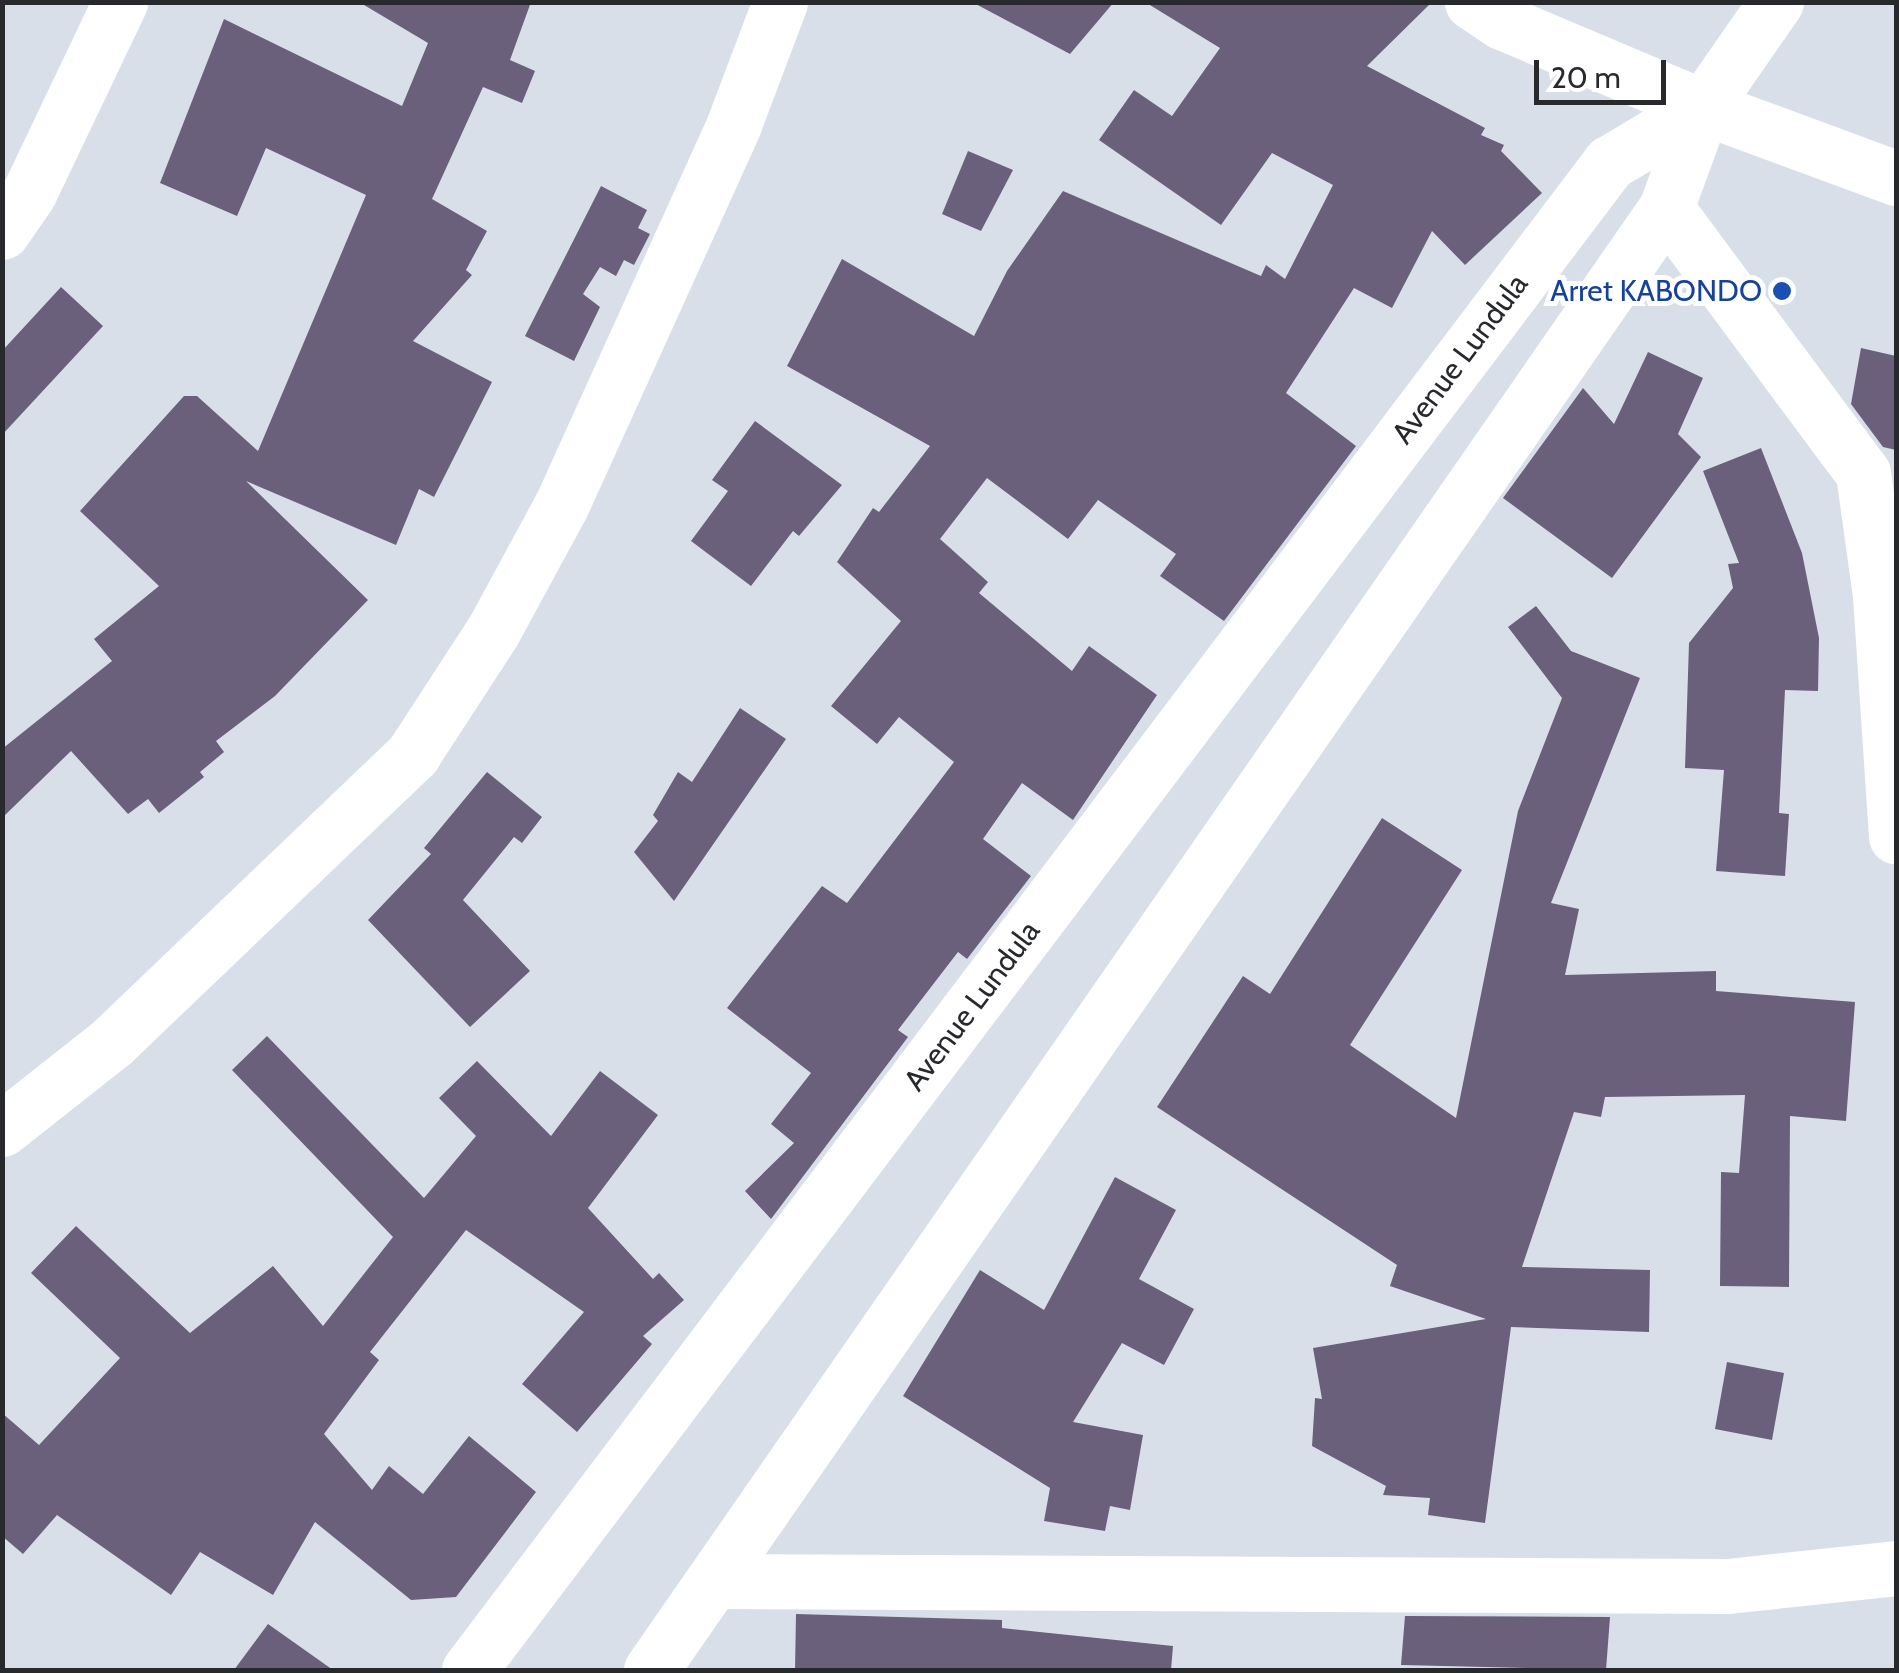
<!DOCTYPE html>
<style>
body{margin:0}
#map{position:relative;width:1899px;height:1673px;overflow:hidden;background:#d9dfe9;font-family:Cabin,sans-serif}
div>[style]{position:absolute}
.building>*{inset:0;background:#6a607b}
.minor>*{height:55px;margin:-27.5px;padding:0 27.5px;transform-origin:27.5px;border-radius:27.5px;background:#fff}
.dots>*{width:28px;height:28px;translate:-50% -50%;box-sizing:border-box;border:5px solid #fff;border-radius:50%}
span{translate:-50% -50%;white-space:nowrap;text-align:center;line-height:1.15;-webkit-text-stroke:10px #fff;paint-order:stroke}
.transit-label{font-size:30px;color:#164399}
.right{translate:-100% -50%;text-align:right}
.street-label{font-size:30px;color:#27292d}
.frame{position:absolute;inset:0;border:5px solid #27292d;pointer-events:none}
.scale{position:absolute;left:1534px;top:60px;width:132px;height:45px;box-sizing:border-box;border:5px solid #27292d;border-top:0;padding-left:12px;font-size:30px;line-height:35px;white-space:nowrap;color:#27292d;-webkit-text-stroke:8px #fff;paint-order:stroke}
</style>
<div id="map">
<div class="building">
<div style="clip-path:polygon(359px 2px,531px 2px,510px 60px,535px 71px,522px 103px,483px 87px,432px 199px,487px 231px,466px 270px,472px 275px,413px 341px,492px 382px,434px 497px,419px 489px,396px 545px,246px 481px,368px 600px,275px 696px,216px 741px,224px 752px,200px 772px,204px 777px,159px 813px,148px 799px,128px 814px,71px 751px,2px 818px,2px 749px,112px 661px,94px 639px,159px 586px,80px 511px,184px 396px,197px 396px,258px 451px,366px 195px,266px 148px,237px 216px,160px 183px,224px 19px,402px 106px,428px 43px)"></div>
<div style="clip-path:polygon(972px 2px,1114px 2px,1070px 54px)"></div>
<div style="clip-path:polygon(1145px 2px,1432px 2px,1367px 66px,1485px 128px,1481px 135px,1504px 145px,1501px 151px,1542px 193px,1465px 265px,1432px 231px,1392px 308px,1354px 288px,1286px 393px,1356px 446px,1224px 621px,1160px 576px,1176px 554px,1098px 500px,1068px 539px,987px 478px,940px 539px,988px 582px,979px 593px,1072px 671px,1089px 646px,1157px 695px,1073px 820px,1022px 783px,983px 839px,1031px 876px,967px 959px,958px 952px,898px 1030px,908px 1037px,771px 1219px,745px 1191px,794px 1143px,771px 1124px,811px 1073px,727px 1008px,822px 886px,847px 903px,954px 762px,899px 717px,877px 744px,831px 706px,901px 621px,837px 562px,873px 508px,879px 512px,930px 446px,787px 366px,842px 259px,974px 336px,1007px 271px,1063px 191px,1261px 276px,1266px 265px,1285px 279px,1333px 185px,1272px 153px,1221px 225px,1099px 140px,1134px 90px,1172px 116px,1220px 48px)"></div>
<div style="clip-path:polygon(968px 151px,1013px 170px,981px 231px,942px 214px)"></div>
<div style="clip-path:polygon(601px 186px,647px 210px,638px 228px,650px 234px,634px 265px,624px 260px,616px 276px,600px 267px,583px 294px,600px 307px,574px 361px,525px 336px)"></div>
<div style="clip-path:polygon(61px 287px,103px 326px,2px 435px,2px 351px)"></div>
<div style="clip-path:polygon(1861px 348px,1896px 356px,1896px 450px,1883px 447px,1851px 404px)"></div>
<div style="clip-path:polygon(1648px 352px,1703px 378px,1678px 434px,1701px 457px,1612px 578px,1503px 498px,1583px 388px,1614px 424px)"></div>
<div style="clip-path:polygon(755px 421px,842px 485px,799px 536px,793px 531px,751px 586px,691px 541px,728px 491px,712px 480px)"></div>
<div style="clip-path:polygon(1761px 448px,1802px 553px,1819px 638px,1818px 691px,1785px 690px,1779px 813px,1789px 814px,1785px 876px,1716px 871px,1724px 770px,1685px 768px,1689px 643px,1733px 588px,1728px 564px,1739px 563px,1703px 471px)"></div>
<div style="clip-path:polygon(1536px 606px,1571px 651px,1640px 678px,1551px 903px,1579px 909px,1565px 975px,1716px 971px,1716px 991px,1855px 1002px,1846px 1121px,1790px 1116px,1789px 1287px,1720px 1286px,1721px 1172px,1739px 1173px,1745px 1095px,1605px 1097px,1601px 1117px,1574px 1112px,1522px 1267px,1650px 1270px,1649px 1332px,1511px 1327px,1485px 1523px,1428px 1515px,1430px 1498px,1383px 1495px,1386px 1486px,1312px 1446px,1315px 1398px,1322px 1399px,1313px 1348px,1486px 1319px,1390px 1286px,1397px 1265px,1157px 1107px,1243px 976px,1270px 994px,1382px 818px,1462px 870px,1350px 1045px,1456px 1118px,1518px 811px,1562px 698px,1508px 627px)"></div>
<div style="clip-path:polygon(740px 708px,786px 739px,674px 901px,634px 852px,658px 821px,653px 815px,678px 772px,692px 782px)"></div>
<div style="clip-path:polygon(487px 772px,542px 817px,522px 843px,514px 837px,463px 900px,530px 971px,470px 1027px,368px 920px,431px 854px,424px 848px)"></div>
<div style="clip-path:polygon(267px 1036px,424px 1198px,476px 1136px,439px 1098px,477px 1061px,551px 1136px,600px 1071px,658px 1115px,588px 1208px,653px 1279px,659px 1273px,684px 1300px,643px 1336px,652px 1344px,577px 1432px,522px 1384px,584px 1312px,466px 1230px,370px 1352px,379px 1360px,324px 1434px,372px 1490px,389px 1466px,423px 1494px,469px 1436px,536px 1492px,456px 1597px,411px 1600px,315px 1522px,273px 1595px,200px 1552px,171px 1595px,57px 1515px,23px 1554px,2px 1536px,2px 1413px,39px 1445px,120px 1358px,31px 1273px,76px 1226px,190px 1333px,273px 1266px,323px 1326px,393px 1237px,232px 1070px)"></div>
<div style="clip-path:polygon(1115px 1177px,1176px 1210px,1139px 1279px,1194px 1309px,1164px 1365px,1122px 1343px,1073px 1422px,1143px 1435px,1130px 1510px,1110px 1506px,1105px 1531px,1044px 1521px,1050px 1488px,903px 1396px,980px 1270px,1044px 1310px)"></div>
<div style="clip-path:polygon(1727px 1362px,1784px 1373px,1772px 1440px,1715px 1429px)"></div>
<div style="clip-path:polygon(796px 1614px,1002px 1620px,1002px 1628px,1173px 1646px,1171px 1670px,795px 1670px)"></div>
<div style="clip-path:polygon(1405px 1616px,1610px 1617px,1606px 1670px,1401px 1665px)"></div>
<div style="clip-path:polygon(268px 1624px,333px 1670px,234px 1670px)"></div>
</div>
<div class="minor">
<div style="left:1472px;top:2px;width:36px;rotate:34deg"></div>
<div style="left:1502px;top:22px;width:218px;rotate:22.9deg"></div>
<div style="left:1703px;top:107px;width:206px;rotate:20.2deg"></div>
<div style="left:1666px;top:208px;width:330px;rotate:53.4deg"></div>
<div style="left:1863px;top:473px;width:124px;rotate:82.1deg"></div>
<div style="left:1880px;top:596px;width:241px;rotate:86.2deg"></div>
<div style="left:2px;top:232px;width:47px;rotate:-55.3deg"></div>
<div style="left:29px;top:193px;width:212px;rotate:-64.5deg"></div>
<div style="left:2px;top:1129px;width:140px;rotate:-38.3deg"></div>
<div style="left:112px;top:1042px;width:417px;rotate:-43.7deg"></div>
<div style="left:413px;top:754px;width:147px;rotate:-57deg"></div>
<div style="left:493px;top:631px;width:142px;rotate:-61.5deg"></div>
<div style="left:561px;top:506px;width:419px;rotate:-65.6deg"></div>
<div style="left:734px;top:124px;width:130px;rotate:-69.3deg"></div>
<div style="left:718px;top:1581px;width:1010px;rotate:0.28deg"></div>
<div style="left:1728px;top:1586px;width:169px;rotate:-6.1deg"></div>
<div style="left:469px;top:1670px;width:1890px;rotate:-52.89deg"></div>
<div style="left:1609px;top:163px;width:109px;rotate:-30.8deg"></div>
<div style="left:651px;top:1670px;width:1780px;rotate:-55.23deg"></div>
<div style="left:1666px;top:208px;width:108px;rotate:-69.9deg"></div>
<div style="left:1703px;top:107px;width:128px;rotate:-55.2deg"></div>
</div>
<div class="dots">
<div style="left:1782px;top:291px;background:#1a4fb4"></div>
</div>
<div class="transit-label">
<span class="right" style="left:1762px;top:291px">Arret KABONDO</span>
</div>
<div class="street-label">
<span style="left:1460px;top:359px;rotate:-53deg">Avenue Lundula</span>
<span style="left:972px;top:1006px;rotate:-53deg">Avenue Lundula</span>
</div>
<div class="frame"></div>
<div class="scale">20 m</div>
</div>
